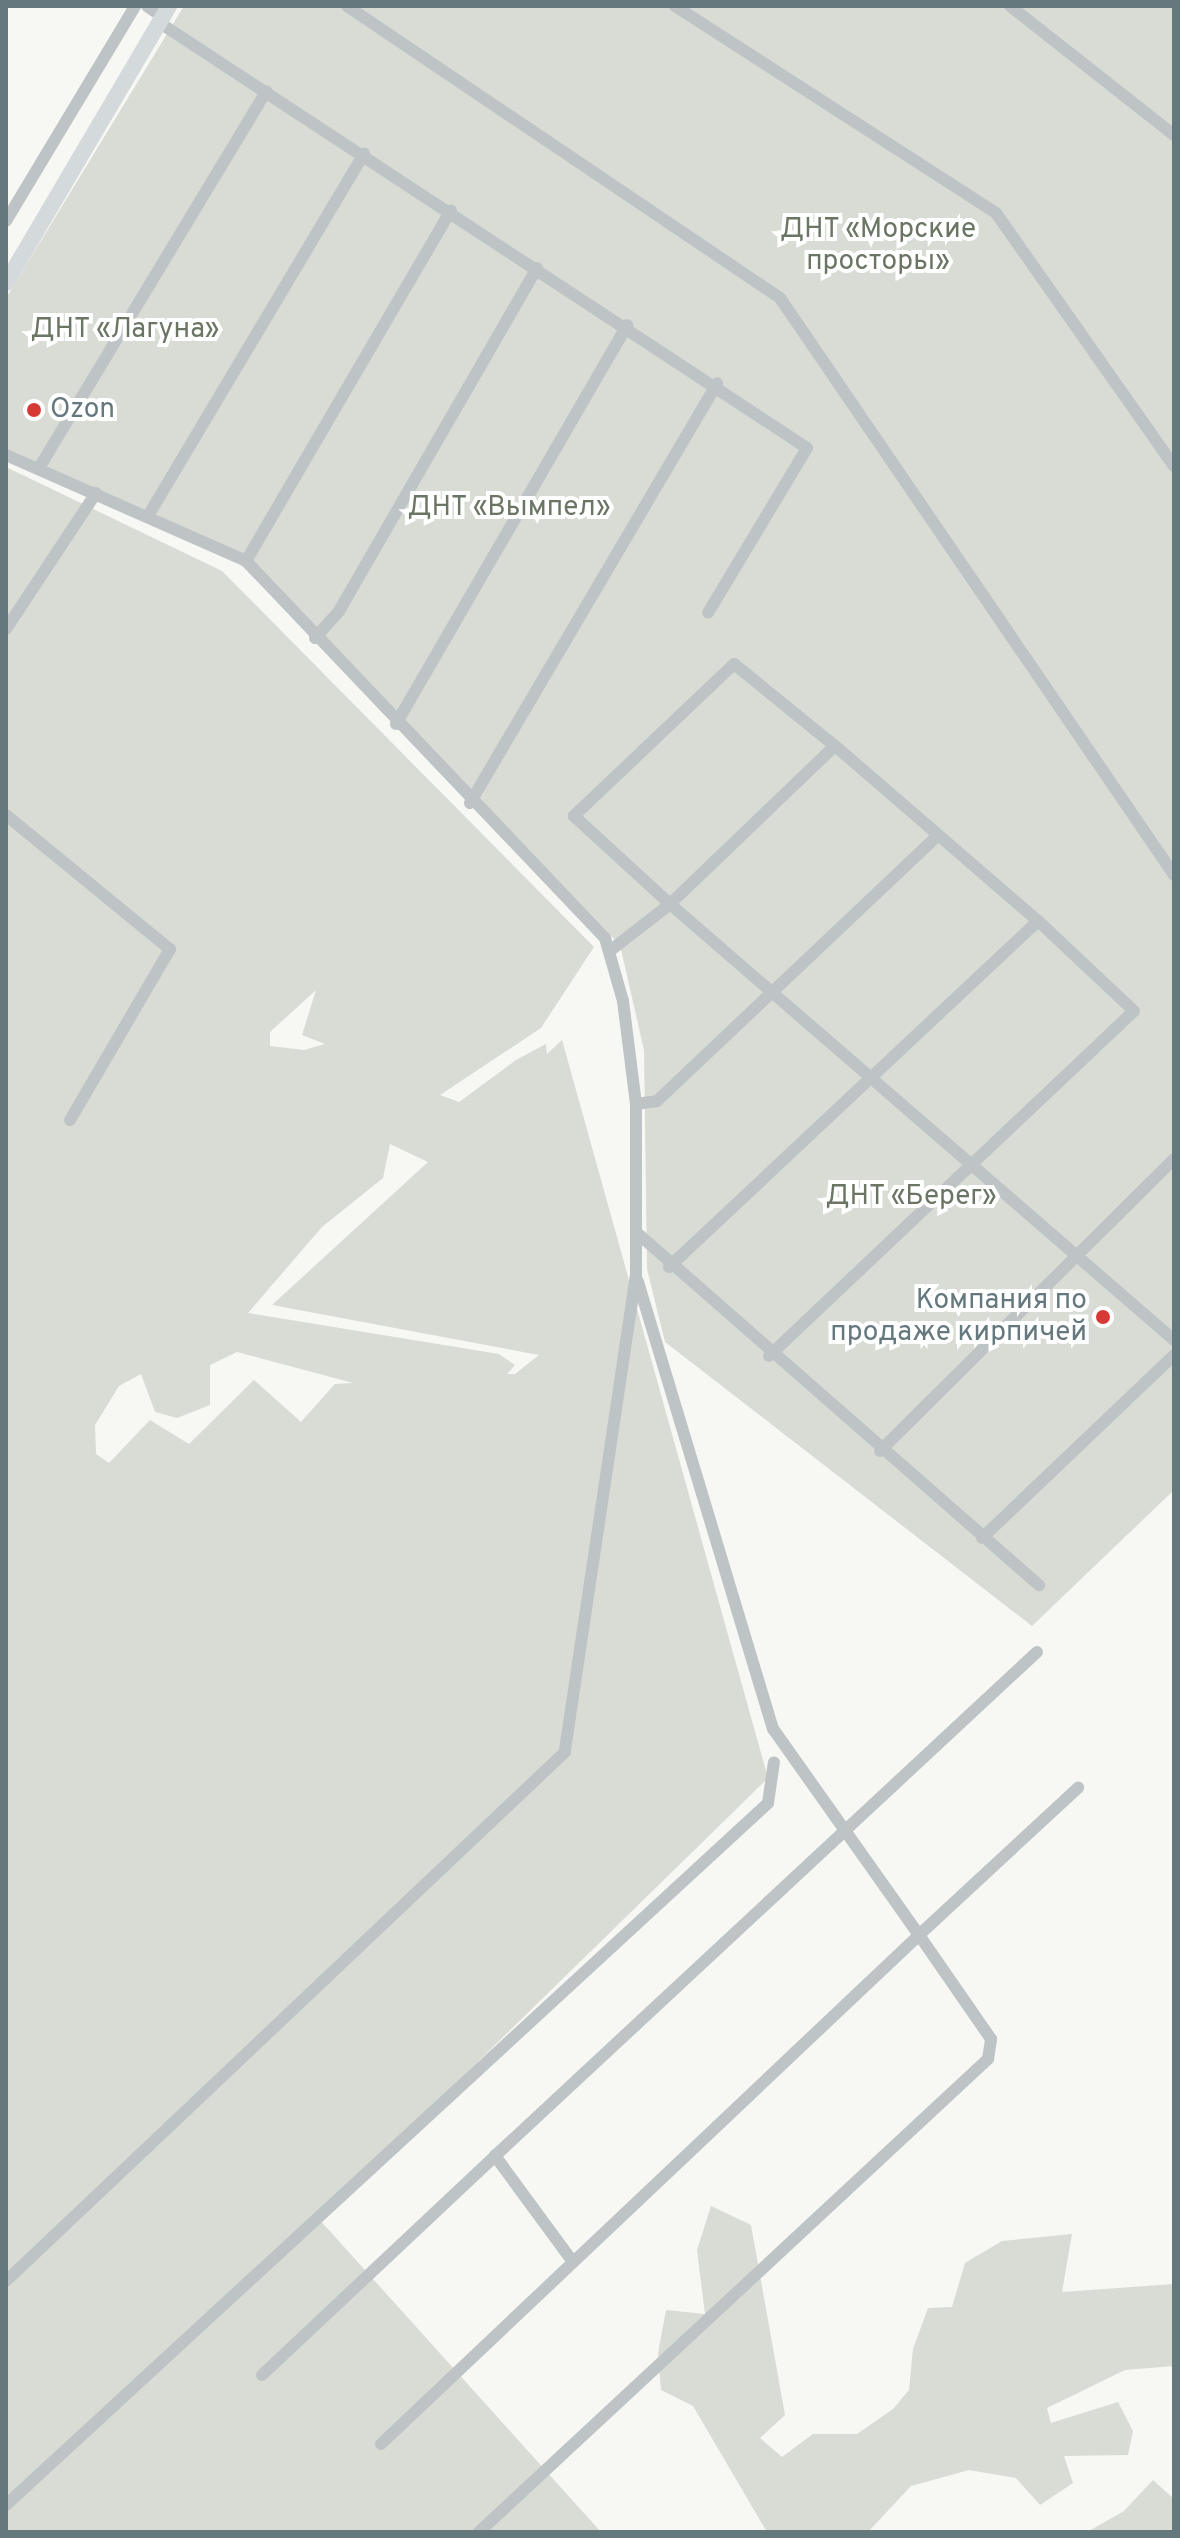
<!DOCTYPE html>
<meta charset="utf-8">
<style>
body{margin:0}
#map{position:relative;width:1180px;height:2538px;overflow:hidden;background:#f7f7f4;font-family:Overpass,sans-serif}
div>[style]{position:absolute}
.green>*{inset:0;background:#d8dcd4}
.street>*{height:12px;margin:-6px;padding:0 6px;transform-origin:6px;border-radius:6px;background:#bec4c6}
.secondary>*{height:16px;margin:-8px;padding:0 8px;transform-origin:8px;border-radius:8px;background:#d4d9db}
.dots>*{width:22px;height:22px;translate:-50% -50%;box-sizing:border-box;border:4px solid #fff;border-radius:50%}
span{translate:-50% -50%;white-space:nowrap;text-align:center;line-height:1.15;-webkit-text-stroke:8px #fff;paint-order:stroke}
.park-label{font-size:28px;color:#6a7663}
.poi-label{font-size:28px;color:#64787d}
.left{translate:0 -50%;text-align:left}
.right{translate:-100% -50%;text-align:right}
.frame{position:absolute;inset:0;border:8px solid #64787d;pointer-events:none}
</style>
<div id="map">
<div class="green">
<div style="clip-path:polygon(184px 6px,1174px 6px,1174px 1490px,1032px 1626px,665px 1342px,647px 1269px,644px 1050px,620px 945px,244px 554px,6px 452px,6px 298px)"></div>
<div style="clip-path:polygon(evenodd,6px 467px,222px 571px,594px 947px,541px 1028px,440px 1095px,459px 1102px,516px 1060px,546px 1044px,547px 1054px,562px 1040px,768px 1778px,318px 2218px,601px 2532px,6px 2532px,6px 467px,316px 990px,302px 1035px,325px 1044px,304px 1050px,270px 1046px,270px 1032px,316px 990px,6px 467px,390px 1144px,428px 1162px,272px 1305px,539px 1355px,515px 1374px,507px 1374px,515px 1365px,499px 1354px,248px 1313px,322px 1227px,383px 1178px,390px 1144px,6px 467px,237px 1352px,353px 1383px,335px 1384px,301px 1422px,254px 1380px,189px 1444px,150px 1420px,109px 1463px,96px 1454px,95px 1425px,119px 1386px,141px 1374px,155px 1412px,177px 1418px,210px 1405px,210px 1365px,237px 1352px)"></div>
<div style="clip-path:polygon(711px 2206px,751px 2225px,785px 2415px,760px 2438px,782px 2457px,813px 2434px,857px 2434px,893px 2409px,909px 2390px,913px 2349px,928px 2308px,952px 2307px,965px 2263px,1002px 2241px,1072px 2234px,1062px 2292px,1174px 2284px,1174px 2366px,1125px 2370px,1047px 2408px,1051px 2423px,1118px 2402px,1133px 2431px,1128px 2455px,1064px 2456px,1073px 2483px,1040px 2505px,1016px 2478px,969px 2470px,911px 2486px,868px 2532px,767px 2532px,693px 2406px,661px 2390px,658px 2353px,666px 2310px,705px 2314px,697px 2250px)"></div>
<div style="clip-path:polygon(1153px 2480px,1174px 2499px,1174px 2532px,1087px 2532px,1124px 2511px)"></div>
</div>
<div class="street">
<div style="left:147px;top:6px;width:19px;rotate:35deg"></div>
<div style="left:347px;top:6px;width:522px;rotate:33.99deg"></div>
<div style="left:780px;top:298px;width:699px;rotate:55.67deg"></div>
<div style="left:675px;top:6px;width:382px;rotate:32.8deg"></div>
<div style="left:996px;top:213px;width:309px;rotate:54.9deg"></div>
<div style="left:1010px;top:6px;width:209px;rotate:38.2deg"></div>
<div style="left:160px;top:23px;width:774px;rotate:33.3deg"></div>
<div style="left:807px;top:448px;width:192px;rotate:121deg"></div>
<div style="left:6px;top:221px;width:251px;rotate:-59deg"></div>
<div style="left:6px;top:455px;width:262px;rotate:23.8deg"></div>
<div style="left:246px;top:561px;width:521px;rotate:46.4deg"></div>
<div style="left:605px;top:938px;width:66px;rotate:74.1deg"></div>
<div style="left:623px;top:1001px;width:104px;rotate:82.8deg"></div>
<div style="left:636px;top:1104px;width:171px;rotate:90deg"></div>
<div style="left:636px;top:1275px;width:482px;rotate:98.5deg"></div>
<div style="left:565px;top:1752px;width:770px;rotate:136.58deg"></div>
<div style="left:39px;top:468px;width:440px;rotate:-58.9deg"></div>
<div style="left:148px;top:516px;width:422px;rotate:-59.2deg"></div>
<div style="left:246px;top:561px;width:406px;rotate:-59.7deg"></div>
<div style="left:6px;top:629px;width:163px;rotate:-56.5deg"></div>
<div style="left:315px;top:638px;width:36px;rotate:-48deg"></div>
<div style="left:339px;top:611px;width:396px;rotate:-60deg"></div>
<div style="left:396px;top:724px;width:461px;rotate:-59.9deg"></div>
<div style="left:470px;top:803px;width:487px;rotate:-59.5deg"></div>
<div style="left:6px;top:815px;width:212px;rotate:39.3deg"></div>
<div style="left:170px;top:949px;width:198px;rotate:120.3deg"></div>
<div style="left:611px;top:950px;width:75px;rotate:-37.9deg"></div>
<div style="left:670px;top:904px;width:666px;rotate:40.86deg"></div>
<div style="left:636px;top:1104px;width:21px;rotate:-8deg"></div>
<div style="left:657px;top:1101px;width:387px;rotate:-43.4deg"></div>
<div style="left:636px;top:1232px;width:536px;rotate:41.22deg"></div>
<div style="left:669px;top:1267px;width:506px;rotate:-43.16deg"></div>
<div style="left:769px;top:1356px;width:502px;rotate:-43.39deg"></div>
<div style="left:1134px;top:1011px;width:132px;rotate:-136.8deg"></div>
<div style="left:1038px;top:921px;width:268px;rotate:-139.2deg"></div>
<div style="left:835px;top:746px;width:130px;rotate:-140.9deg"></div>
<div style="left:734px;top:664px;width:221px;rotate:136.5deg"></div>
<div style="left:574px;top:816px;width:130px;rotate:42.5deg"></div>
<div style="left:670px;top:904px;width:228px;rotate:-43.8deg"></div>
<div style="left:880px;top:1451px;width:414px;rotate:-44.8deg"></div>
<div style="left:982px;top:1538px;width:265px;rotate:-43.6deg"></div>
<div style="left:573px;top:2262px;width:132px;rotate:-126.3deg"></div>
<div style="left:495px;top:2156px;width:740px;rotate:-42.92deg"></div>
<div style="left:262px;top:2375px;width:320px;rotate:-43.2deg"></div>
<div style="left:381px;top:2444px;width:741px;rotate:-43.41deg"></div>
<div style="left:919px;top:1935px;width:252px;rotate:-125.3deg"></div>
<div style="left:773px;top:1729px;width:468px;rotate:-106.8deg"></div>
<div style="left:6px;top:2505px;width:1036px;rotate:-42.65deg"></div>
<div style="left:768px;top:1803px;width:41px;rotate:-81.7deg"></div>
<div style="left:479px;top:2532px;width:695px;rotate:-42.9deg"></div>
<div style="left:988px;top:2059px;width:20px;rotate:-81deg"></div>
<div style="left:991px;top:2039px;width:126px;rotate:-124.7deg"></div>
<div style="left:919px;top:1935px;width:217px;rotate:-42.8deg"></div>
</div>
<div class="secondary">
<div style="left:6px;top:283px;width:321px;rotate:-59.5deg"></div>
</div>
<div class="dots">
<div style="left:34px;top:410px;background:#d73a35"></div>
<div style="left:1103px;top:1317px;background:#d73a35"></div>
</div>
<div class="park-label">
<span style="left:878px;top:246px">ДНТ «Морские<br>просторы»</span>
<span style="left:125px;top:330px">ДНТ «Лагуна»</span>
<span style="left:509px;top:508px">ДНТ «Вымпел»</span>
<span style="left:911px;top:1197px">ДНТ «Берег»</span>
</div>
<div class="poi-label">
<span class="left" style="left:50px;top:410px">Ozon</span>
<span class="right" style="left:1087px;top:1317px">Компания по<br>продаже кирпичей</span>
</div>
<div class="frame"></div>
</div>
